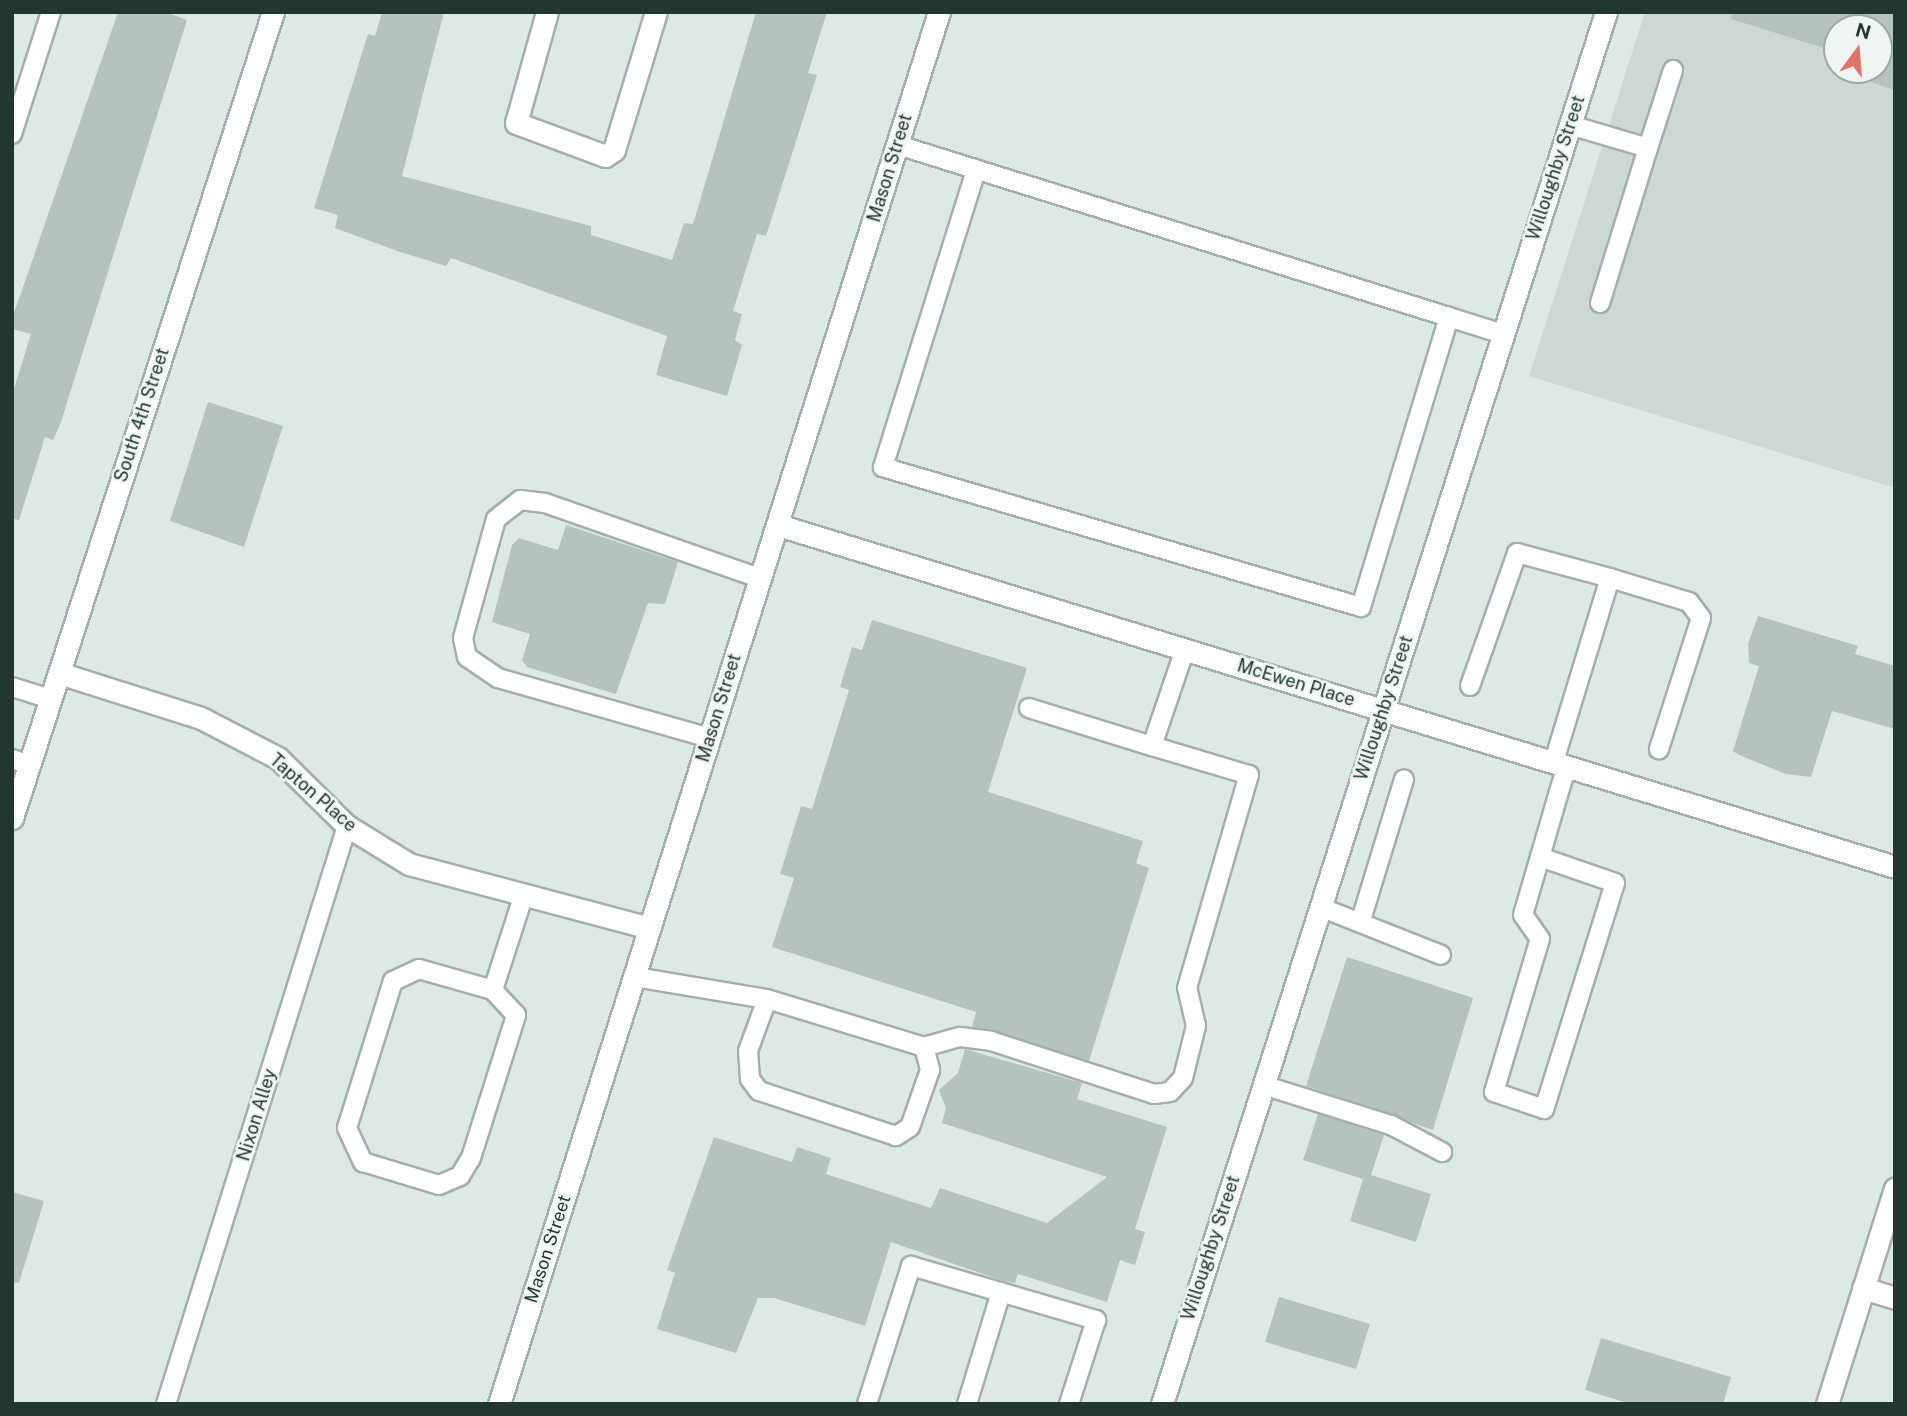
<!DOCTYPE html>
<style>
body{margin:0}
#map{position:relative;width:1907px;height:1416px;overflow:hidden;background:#dfe9e3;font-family:"Public Sans",sans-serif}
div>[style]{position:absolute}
.built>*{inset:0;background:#ced8d2}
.building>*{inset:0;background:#b5c3bc}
.roads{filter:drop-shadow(2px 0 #a3b0a9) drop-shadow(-2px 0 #a3b0a9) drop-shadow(0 2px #a3b0a9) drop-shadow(0 -2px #a3b0a9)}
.service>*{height:18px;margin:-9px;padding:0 9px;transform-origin:9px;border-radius:9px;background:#fff}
.minor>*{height:21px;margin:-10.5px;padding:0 10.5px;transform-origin:10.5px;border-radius:10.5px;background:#fff}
.tertiary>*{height:21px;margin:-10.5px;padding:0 10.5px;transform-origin:10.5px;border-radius:10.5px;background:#fff}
span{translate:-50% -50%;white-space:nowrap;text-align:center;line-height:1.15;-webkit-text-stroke:5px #eff6f2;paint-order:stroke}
.street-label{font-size:18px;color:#22372f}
.frame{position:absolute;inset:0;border:14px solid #22372f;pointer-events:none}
.north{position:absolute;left:1823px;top:14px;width:70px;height:70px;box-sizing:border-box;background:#eff6f2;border:2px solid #9daaa4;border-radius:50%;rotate:16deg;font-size:19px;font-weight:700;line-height:28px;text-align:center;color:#22372f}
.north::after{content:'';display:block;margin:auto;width:24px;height:32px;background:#e37264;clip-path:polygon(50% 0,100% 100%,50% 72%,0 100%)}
</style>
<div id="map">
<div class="built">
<div style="clip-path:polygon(evenodd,1645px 12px,1895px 12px,1895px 488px,1529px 376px,1645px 12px,1837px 28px,1879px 28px,1879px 70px,1837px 70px,1837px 28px)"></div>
</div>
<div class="building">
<div style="clip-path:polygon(118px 12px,165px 12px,187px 20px,60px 425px,53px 440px,45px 437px,19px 520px,12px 519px,12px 395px,31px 334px,12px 329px,12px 319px)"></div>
<div style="clip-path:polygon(382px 12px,444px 12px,402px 176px,591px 226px,591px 235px,672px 260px,684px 223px,693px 224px,756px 12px,827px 12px,808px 73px,817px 75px,766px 236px,757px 234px,733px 311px,742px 314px,735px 340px,742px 345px,727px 396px,656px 375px,667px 336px,451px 258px,446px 266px,397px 251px,335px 228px,338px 215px,314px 208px,368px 34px,375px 36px)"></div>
<div style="clip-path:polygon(1732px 12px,1895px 12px,1895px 90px,1833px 70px,1837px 56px,1837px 70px,1879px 70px,1879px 28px,1837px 28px,1837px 52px,1731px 19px)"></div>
<div style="clip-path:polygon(208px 402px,283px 426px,244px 547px,170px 521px)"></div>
<div style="clip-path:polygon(566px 525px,678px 562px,665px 604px,648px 603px,616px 694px,527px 667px,522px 660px,530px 634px,492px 622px,512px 545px,519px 538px,558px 550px)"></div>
<div style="clip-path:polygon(1758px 616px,1858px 646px,1855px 654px,1895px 666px,1895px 729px,1832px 711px,1811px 777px,1786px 774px,1739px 755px,1733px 751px,1759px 666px,1749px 663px,1748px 644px)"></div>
<div style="clip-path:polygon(872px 620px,1027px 668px,988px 792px,1143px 841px,1136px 863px,1149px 868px,1089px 1061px,972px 1027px,976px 1012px,772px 947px,794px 878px,780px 874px,801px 806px,812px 809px,849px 690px,840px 687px,852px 647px,862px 650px)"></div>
<div style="clip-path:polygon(1347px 957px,1473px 998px,1433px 1130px,1306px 1086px)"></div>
<div style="clip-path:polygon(965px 1049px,1082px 1083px,1077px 1099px,1167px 1127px,1135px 1229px,1145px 1232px,1135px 1265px,1120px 1260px,1107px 1302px,1018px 1274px,1015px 1283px,1003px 1281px,891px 1242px,865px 1326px,774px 1298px,758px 1298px,736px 1353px,657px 1329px,675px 1273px,667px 1270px,714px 1137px,792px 1162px,797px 1147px,831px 1158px,826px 1174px,931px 1208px,940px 1188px,1047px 1223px,1107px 1177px,942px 1123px,946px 1108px,939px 1090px,958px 1073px)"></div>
<div style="clip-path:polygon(1318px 1114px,1384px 1135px,1371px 1175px,1431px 1194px,1416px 1242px,1350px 1221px,1363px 1179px,1303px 1160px)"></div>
<div style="clip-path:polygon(12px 1192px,44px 1201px,19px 1283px,12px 1282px)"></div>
<div style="clip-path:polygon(1279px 1297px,1370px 1324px,1356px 1369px,1265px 1342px)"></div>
<div style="clip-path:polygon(1601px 1338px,1731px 1377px,1723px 1404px,1631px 1404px,1585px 1390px)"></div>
</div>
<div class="roads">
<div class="service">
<div style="left:1570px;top:125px;width:81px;rotate:16.4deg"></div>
<div style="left:1648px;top:148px;width:82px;rotate:-72.2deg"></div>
<div style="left:12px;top:134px;width:128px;rotate:-72.3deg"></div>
<div style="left:898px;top:145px;width:577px;rotate:17.34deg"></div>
<div style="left:1449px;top:317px;width:303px;rotate:106.9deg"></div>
<div style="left:1361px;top:607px;width:498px;rotate:-163.7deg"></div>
<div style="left:883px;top:467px;width:310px;rotate:-72.6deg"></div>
<div style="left:1600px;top:303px;width:162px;rotate:-72.8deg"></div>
<div style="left:1449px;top:317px;width:57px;rotate:17.5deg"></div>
<div style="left:1610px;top:578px;width:83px;rotate:16.9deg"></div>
<div style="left:1689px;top:602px;width:20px;rotate:53deg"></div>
<div style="left:1701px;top:618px;width:138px;rotate:107.8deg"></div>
<div style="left:1470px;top:686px;width:141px;rotate:-70.5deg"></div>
<div style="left:1517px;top:553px;width:96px;rotate:15deg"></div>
<div style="left:1610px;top:578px;width:191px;rotate:107deg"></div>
<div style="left:12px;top:687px;width:41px;rotate:17.1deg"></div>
<div style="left:1029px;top:708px;width:129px;rotate:17.2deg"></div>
<div style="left:710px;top:738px;width:220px;rotate:-164.2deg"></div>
<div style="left:498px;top:678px;width:37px;rotate:-146deg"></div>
<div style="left:467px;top:657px;width:19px;rotate:-102deg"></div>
<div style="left:463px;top:638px;width:123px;rotate:-74.5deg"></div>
<div style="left:496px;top:519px;width:31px;rotate:-38deg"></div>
<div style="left:520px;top:500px;width:25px;rotate:7deg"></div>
<div style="left:545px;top:503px;width:227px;rotate:19.3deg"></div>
<div style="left:12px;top:759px;width:18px;rotate:19deg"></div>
<div style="left:1540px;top:857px;width:79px;rotate:19.1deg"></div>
<div style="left:1615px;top:883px;width:237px;rotate:107.4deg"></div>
<div style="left:1544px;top:1109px;width:53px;rotate:-161.2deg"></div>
<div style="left:1494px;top:1092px;width:160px;rotate:-73.3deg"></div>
<div style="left:1540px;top:939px;width:29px;rotate:-125deg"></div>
<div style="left:1523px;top:915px;width:60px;rotate:-73.7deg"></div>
<div style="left:1540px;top:857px;width:65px;rotate:-73.8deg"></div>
<div style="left:1558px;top:795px;width:30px;rotate:-73deg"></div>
<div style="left:1320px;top:907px;width:130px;rotate:21.6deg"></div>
<div style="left:1361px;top:920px;width:147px;rotate:-73deg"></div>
<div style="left:635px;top:977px;width:134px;rotate:9.5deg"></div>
<div style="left:767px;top:999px;width:164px;rotate:17deg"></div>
<div style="left:924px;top:1047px;width:24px;rotate:75deg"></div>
<div style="left:930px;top:1070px;width:60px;rotate:109.3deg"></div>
<div style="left:910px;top:1127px;width:17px;rotate:147deg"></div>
<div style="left:896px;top:1136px;width:144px;rotate:-161.8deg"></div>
<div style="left:759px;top:1091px;width:15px;rotate:-127deg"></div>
<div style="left:750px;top:1079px;width:28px;rotate:-94deg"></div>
<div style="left:748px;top:1051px;width:55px;rotate:-69.9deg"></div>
<div style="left:493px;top:990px;width:77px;rotate:-164.2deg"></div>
<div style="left:419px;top:969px;width:29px;rotate:155deg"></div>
<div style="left:393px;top:981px;width:154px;rotate:107.4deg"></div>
<div style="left:347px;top:1128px;width:38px;rotate:65deg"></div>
<div style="left:363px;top:1162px;width:79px;rotate:16.8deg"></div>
<div style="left:439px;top:1185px;width:23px;rotate:-23deg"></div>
<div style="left:460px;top:1176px;width:21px;rotate:-59deg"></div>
<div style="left:471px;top:1158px;width:150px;rotate:-72.5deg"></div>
<div style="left:516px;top:1015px;width:34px;rotate:-133deg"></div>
<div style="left:493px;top:990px;width:101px;rotate:-72.1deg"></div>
<div style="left:924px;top:1047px;width:37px;rotate:-16deg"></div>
<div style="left:960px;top:1037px;width:31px;rotate:7deg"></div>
<div style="left:991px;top:1041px;width:171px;rotate:18deg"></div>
<div style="left:1154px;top:1094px;width:16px;rotate:-7deg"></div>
<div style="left:1170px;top:1092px;width:19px;rotate:-47deg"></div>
<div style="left:1183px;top:1078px;width:54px;rotate:-76deg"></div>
<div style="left:1196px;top:1026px;width:39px;rotate:-103deg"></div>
<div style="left:1187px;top:988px;width:222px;rotate:-73.8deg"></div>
<div style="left:1249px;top:775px;width:101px;rotate:-163.4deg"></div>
<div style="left:1152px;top:746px;width:102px;rotate:-71.2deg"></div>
<div style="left:1263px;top:1085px;width:134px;rotate:17.4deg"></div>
<div style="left:1391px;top:1125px;width:58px;rotate:27.9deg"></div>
<div style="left:166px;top:1404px;width:606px;rotate:-72.61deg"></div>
<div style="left:867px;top:1404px;width:145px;rotate:-72.3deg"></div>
<div style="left:911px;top:1266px;width:193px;rotate:16.3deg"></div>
<div style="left:1096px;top:1320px;width:88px;rotate:107.8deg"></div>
<div style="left:967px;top:1404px;width:117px;rotate:-73.1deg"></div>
</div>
<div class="minor">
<div style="left:547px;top:12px;width:115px;rotate:105.6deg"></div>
<div style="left:516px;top:123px;width:95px;rotate:20.3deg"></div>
<div style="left:605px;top:156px;width:11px;rotate:-34deg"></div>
<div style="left:614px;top:150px;width:144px;rotate:-73.1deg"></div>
<div style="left:778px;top:525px;width:1168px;rotate:17.02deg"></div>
<div style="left:59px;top:673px;width:149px;rotate:17.6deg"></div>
<div style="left:201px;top:718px;width:87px;rotate:27.5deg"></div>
<div style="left:278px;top:758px;width:97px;rotate:44.6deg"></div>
<div style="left:347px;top:826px;width:73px;rotate:31.5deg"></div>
<div style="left:409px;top:864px;width:249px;rotate:14.9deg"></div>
<div style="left:12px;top:818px;width:847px;rotate:-72.06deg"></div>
<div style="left:1863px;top:1288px;width:34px;rotate:17deg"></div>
<div style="left:499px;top:1404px;width:1460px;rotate:-72.46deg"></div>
<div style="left:1162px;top:1404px;width:1461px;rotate:-72.31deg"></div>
</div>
<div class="tertiary">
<div style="left:1827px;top:1404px;width:226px;rotate:-72.5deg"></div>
</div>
</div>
<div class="street-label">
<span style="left:890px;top:168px;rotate:-73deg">Mason Street</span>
<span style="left:1556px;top:168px;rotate:-72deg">Willoughby Street</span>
<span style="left:142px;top:415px;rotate:-72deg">South 4th Street</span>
<span style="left:1296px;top:683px;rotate:17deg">McEwen Place</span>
<span style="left:719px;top:708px;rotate:-73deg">Mason Street</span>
<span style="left:1384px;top:708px;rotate:-72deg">Willoughby Street</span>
<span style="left:313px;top:793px;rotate:41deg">Tapton Place</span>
<span style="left:257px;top:1115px;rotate:-73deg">Nixon Alley</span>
<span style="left:1211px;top:1248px;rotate:-72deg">Willoughby Street</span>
<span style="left:548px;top:1249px;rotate:-72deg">Mason Street</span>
</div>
<div class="frame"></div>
<div class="north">N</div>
</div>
